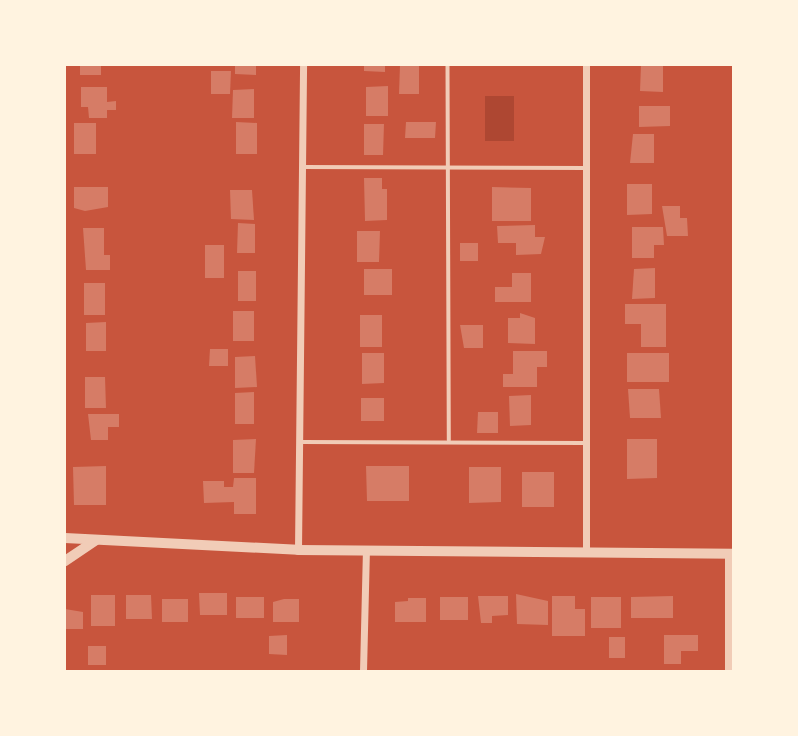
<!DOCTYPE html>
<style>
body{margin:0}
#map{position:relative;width:798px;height:736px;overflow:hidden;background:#c8553d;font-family:"IBM Plex Sans",sans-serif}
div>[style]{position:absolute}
.green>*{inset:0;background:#ae4732}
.building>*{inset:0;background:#d67c66}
.service>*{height:3.5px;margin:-1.75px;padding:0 1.75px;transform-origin:1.75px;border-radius:1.75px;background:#f1ccb7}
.minor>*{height:7px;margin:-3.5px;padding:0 3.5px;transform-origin:3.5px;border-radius:3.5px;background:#f1ccb7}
.tertiary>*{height:10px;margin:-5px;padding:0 5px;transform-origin:5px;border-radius:5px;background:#f1ccb7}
span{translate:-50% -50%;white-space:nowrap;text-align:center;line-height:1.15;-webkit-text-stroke:7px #fff3e0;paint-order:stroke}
.frame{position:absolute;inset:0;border:66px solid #fff3e0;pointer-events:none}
</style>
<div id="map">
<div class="green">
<div style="clip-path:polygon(485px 96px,514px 96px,514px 141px,485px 141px)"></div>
</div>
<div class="building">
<div style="clip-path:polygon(80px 65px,101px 65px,101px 75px,80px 75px)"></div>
<div style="clip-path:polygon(235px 65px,256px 65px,256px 75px,235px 74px)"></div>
<div style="clip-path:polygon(364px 65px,385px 65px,385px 72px,364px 71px)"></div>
<div style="clip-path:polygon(400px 65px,419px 65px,419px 94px,399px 94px)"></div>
<div style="clip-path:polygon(641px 65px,663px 65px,663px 92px,640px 91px)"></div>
<div style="clip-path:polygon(211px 71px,231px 71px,230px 94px,211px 94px)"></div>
<div style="clip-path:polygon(388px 86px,388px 116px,366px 116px,366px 87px)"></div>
<div style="clip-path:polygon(81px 87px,107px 87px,107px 102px,116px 101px,116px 110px,107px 110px,107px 118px,89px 118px,88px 107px,81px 107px)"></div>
<div style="clip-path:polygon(254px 89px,254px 118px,232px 118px,233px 90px)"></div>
<div style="clip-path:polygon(639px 106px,670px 106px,670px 126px,639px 127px)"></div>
<div style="clip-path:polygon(236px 122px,257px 123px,257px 154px,236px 154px)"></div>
<div style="clip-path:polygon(406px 122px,436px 122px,435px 138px,405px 138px)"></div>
<div style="clip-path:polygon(74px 123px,96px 123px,96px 154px,74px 154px)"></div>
<div style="clip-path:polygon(364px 124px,384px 124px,383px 155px,364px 155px)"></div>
<div style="clip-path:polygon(633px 134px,654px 134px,654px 163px,630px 163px)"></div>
<div style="clip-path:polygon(364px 178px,382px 178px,382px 189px,387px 189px,387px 220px,365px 221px)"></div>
<div style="clip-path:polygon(627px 184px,652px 184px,652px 214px,627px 215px)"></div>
<div style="clip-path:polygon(74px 187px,108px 187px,108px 207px,85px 211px,74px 208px)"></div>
<div style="clip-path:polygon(492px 187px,531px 188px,531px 221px,492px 221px)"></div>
<div style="clip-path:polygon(230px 190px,252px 190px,254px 220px,231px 219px)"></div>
<div style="clip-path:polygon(662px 206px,680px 206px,680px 218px,687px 218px,688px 236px,667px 236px)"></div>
<div style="clip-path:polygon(238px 223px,255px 224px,255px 253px,237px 253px)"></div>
<div style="clip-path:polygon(535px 225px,535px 237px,545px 237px,541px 254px,516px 255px,516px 243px,498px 243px,497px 226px)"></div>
<div style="clip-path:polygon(632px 227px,663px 227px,664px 245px,654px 245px,654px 258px,632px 258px)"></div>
<div style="clip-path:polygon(83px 228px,104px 228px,104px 255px,110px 255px,110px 270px,86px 270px)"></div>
<div style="clip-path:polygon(357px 231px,380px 231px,379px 262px,357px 262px)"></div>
<div style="clip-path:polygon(460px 243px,478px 243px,478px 261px,460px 261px)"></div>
<div style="clip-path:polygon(205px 245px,224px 245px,224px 278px,205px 278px)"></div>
<div style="clip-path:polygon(655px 268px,655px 298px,632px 299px,634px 269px)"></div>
<div style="clip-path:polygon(364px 269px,392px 269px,392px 295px,364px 295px)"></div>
<div style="clip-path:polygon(238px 271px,256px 271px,256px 301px,238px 301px)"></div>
<div style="clip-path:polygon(512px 273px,531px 273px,531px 302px,495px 302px,495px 287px,512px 287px)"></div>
<div style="clip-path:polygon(84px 283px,105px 283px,105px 315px,84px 315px)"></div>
<div style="clip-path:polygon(625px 304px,666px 304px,666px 347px,641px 347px,641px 324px,625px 324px)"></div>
<div style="clip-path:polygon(233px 311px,254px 311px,254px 341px,233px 341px)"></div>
<div style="clip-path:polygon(520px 313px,535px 318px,535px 344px,508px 343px,508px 318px,520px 318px)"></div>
<div style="clip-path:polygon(360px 315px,382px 315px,382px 347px,360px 347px)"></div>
<div style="clip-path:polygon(106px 322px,106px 351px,86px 351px,86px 323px)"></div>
<div style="clip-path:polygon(460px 325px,483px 325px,483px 348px,464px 348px)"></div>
<div style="clip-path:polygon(210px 349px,228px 349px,228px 366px,209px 366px)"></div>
<div style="clip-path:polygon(513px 351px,547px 351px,547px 367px,537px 367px,537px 387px,503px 387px,503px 374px,513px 374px)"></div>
<div style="clip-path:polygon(362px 353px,384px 353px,384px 383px,362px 384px)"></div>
<div style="clip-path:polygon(627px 353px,669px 353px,669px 382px,627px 382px)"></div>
<div style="clip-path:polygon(255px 356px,257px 387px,235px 388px,235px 357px)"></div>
<div style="clip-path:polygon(85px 377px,105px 377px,106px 408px,85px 408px)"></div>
<div style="clip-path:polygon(628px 389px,659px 389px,661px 418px,630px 418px)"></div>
<div style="clip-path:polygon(254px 392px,254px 424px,235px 424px,235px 393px)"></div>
<div style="clip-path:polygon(531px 395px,531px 425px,510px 426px,509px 396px)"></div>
<div style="clip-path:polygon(361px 398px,384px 398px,384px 421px,361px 421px)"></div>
<div style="clip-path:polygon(478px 412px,498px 412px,498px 433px,477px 433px)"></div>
<div style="clip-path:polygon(88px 414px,119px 414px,119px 427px,108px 427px,108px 440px,91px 440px)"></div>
<div style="clip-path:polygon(256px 439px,254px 473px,233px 473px,233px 440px)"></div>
<div style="clip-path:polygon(627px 439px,657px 439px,657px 478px,627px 479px)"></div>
<div style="clip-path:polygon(106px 466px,106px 505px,74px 505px,73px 467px)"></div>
<div style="clip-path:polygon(366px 466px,409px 466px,409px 501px,367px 501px)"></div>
<div style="clip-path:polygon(469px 467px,501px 467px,501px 502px,469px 503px)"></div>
<div style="clip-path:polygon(522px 472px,554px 472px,554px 507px,522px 507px)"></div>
<div style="clip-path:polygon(234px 478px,256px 478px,256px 514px,234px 514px,234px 502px,204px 503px,203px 481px,224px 481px,224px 487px,233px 487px)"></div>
<div style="clip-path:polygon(199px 593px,227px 593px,227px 615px,200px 615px)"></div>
<div style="clip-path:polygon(516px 594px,548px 601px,548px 625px,517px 624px)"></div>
<div style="clip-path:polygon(91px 595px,115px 595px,115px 626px,91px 626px)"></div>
<div style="clip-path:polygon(126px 595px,151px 595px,152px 619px,126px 619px)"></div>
<div style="clip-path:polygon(478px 596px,508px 596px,508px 615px,492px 616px,492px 623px,481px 623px)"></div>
<div style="clip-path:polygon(552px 596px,575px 596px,575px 609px,585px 609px,585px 636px,552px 636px)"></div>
<div style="clip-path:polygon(673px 596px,673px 618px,631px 618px,631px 597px)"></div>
<div style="clip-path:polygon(236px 597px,264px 597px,264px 618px,236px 618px)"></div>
<div style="clip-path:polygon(440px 597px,468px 597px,468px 620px,440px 620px)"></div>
<div style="clip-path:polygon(591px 597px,621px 597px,621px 628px,591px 628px)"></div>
<div style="clip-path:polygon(408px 598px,426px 598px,426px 622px,395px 622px,395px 602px,408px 601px)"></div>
<div style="clip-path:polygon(162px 599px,188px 599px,188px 622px,162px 622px)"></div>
<div style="clip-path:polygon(284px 599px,299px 599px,299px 622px,273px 622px,273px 602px)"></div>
<div style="clip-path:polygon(65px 609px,83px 612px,83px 629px,65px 629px)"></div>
<div style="clip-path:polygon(287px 635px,287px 655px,269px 654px,269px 636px)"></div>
<div style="clip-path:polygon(664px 635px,698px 635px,698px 651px,681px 651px,681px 664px,664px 664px)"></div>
<div style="clip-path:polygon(609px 637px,625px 637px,625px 658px,609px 658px)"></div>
<div style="clip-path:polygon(88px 646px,106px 646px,106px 665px,88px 665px)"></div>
</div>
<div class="service">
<div style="left:448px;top:65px;width:375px;rotate:89.8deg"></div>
<div style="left:304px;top:167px;width:282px;rotate:0.2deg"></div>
<div style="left:301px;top:442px;width:283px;rotate:0.2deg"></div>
</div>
<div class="minor">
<div style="left:586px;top:65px;width:487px;rotate:90deg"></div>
<div style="left:298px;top:550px;width:485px;rotate:-89.4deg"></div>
<div style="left:363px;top:671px;width:120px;rotate:-88.6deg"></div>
<div style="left:728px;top:671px;width:117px;rotate:-90deg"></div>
</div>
<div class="tertiary">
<div style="left:65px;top:538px;width:233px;rotate:2.9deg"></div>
<div style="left:298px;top:550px;width:435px;rotate:0.5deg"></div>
<div style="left:65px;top:561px;width:37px;rotate:-34deg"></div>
</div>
<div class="frame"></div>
</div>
